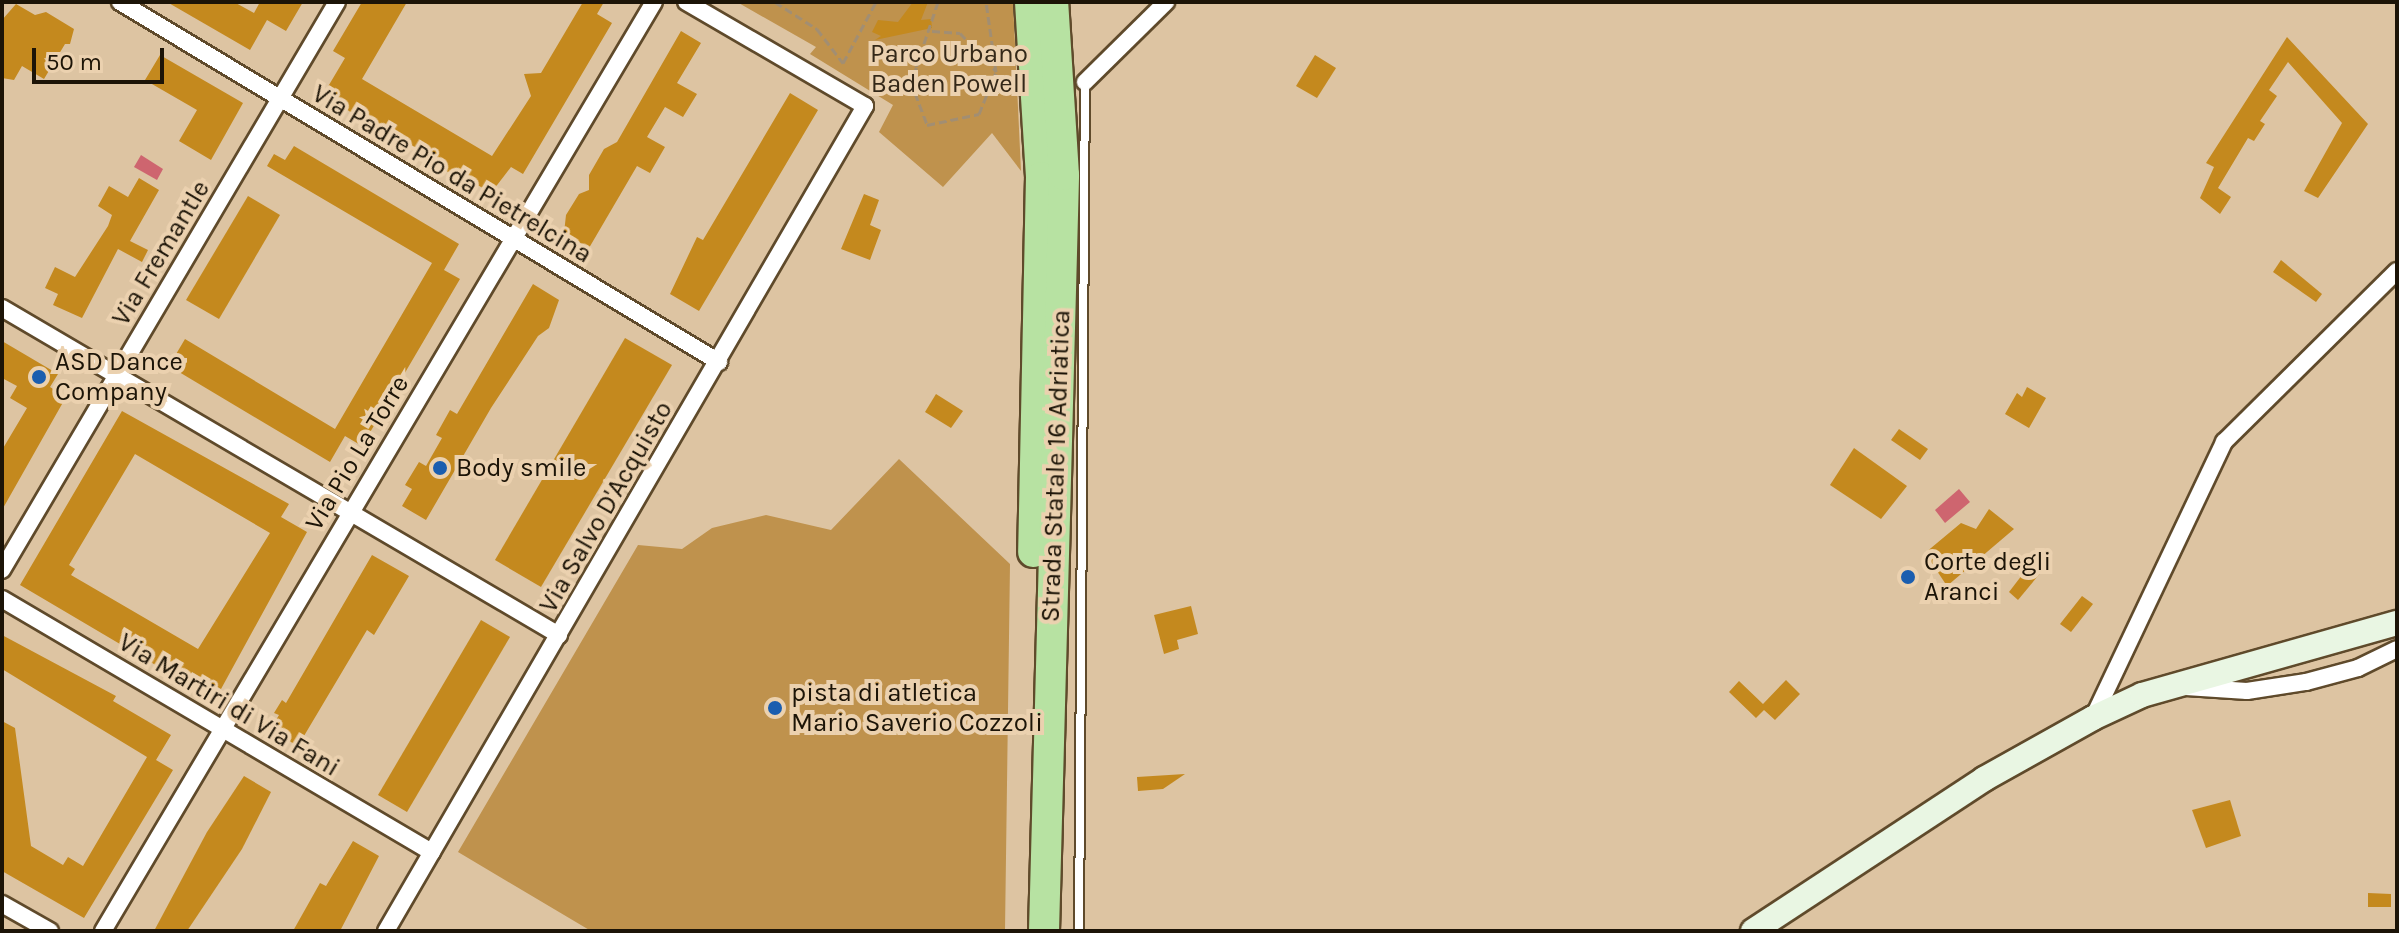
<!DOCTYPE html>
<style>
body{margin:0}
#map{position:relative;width:2399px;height:933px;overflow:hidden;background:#ddc4a2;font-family:Karla,sans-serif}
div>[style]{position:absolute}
.green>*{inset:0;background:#bf924d}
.water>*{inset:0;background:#ce656f}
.building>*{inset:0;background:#c4891e}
.path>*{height:3px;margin-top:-1.5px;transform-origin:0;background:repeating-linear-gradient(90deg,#a28e72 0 8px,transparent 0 12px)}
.roads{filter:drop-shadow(2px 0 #5f4a2b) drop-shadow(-2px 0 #5f4a2b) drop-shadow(0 2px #5f4a2b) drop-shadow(0 -2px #5f4a2b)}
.lane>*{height:8px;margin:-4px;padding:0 4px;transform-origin:4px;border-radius:4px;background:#fff}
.street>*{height:16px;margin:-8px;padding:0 8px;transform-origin:8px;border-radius:8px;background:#fff}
.secondary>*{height:24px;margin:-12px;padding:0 12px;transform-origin:12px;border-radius:12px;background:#e9f6e3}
.highway>*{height:30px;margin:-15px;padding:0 15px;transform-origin:15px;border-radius:15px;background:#b7e2a2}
.dots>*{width:22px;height:22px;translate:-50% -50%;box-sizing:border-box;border:4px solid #ebd1af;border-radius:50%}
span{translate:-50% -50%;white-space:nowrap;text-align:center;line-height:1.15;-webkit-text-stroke:8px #ebd1af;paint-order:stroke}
.park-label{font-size:26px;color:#342818}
.street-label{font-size:26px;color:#1c1407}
.poi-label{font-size:26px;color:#1c1407}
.left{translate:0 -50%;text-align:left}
.frame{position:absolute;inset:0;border:4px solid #1c1407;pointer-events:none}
.scale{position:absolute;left:32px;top:48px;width:132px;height:36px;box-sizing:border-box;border:4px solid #1c1407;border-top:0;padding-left:10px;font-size:24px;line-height:28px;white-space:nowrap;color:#1c1407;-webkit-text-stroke:6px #ebd1af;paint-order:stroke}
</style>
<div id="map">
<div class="green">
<div style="clip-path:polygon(737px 2px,1013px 2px,1021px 171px,992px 133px,943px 187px,879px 132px,893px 105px,810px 54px,816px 47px)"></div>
<div style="clip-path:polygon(899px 459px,1010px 564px,1005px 931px,591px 931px,458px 852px,638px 545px,682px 549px,712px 528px,766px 515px,831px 530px)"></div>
</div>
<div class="water">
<div style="clip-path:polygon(141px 155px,163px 169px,157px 180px,134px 167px)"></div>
<div style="clip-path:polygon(1959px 489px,1970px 502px,1945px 523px,1935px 510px)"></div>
</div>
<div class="building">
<div style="clip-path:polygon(167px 2px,234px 2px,254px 13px,260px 2px,303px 2px,286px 31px,267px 20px,250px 50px)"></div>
<div style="clip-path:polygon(362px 2px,407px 2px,362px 79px,492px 156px,531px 96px,524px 74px,541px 73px,583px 2px,604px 2px,597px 14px,612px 23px,523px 174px,511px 167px,491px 193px,476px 184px,474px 188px,323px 95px,345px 58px,333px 51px)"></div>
<div style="clip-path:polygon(913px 2px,928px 2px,921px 20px,931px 19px,932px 28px,875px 40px,881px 36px,872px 32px,878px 20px,898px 22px)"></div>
<div style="clip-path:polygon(16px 4px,35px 15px,46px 12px,74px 29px,70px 44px,65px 44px,44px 79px,22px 66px,14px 80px,2px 78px,2px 20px)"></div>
<div style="clip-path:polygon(681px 31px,701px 43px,677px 83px,697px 94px,683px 117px,665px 107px,647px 137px,665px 147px,650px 173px,637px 166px,589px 248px,564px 233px,566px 215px,579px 194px,589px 190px,589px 175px,604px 149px,617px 142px)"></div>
<div style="clip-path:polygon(2287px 37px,2368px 124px,2318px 198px,2304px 191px,2342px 123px,2288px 62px,2269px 90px,2277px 96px,2260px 121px,2265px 124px,2254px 141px,2248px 138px,2218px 188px,2231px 197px,2220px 214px,2200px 198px,2214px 167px,2206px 163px)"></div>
<div style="clip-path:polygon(160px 55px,243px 103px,211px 160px,179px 141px,197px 110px,145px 80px)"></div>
<div style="clip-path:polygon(1315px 55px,1336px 68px,1317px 98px,1296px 86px)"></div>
<div style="clip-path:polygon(790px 93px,818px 110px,699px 311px,670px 294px,697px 237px,703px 240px)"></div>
<div style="clip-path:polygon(294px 146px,459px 244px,444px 270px,460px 279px,362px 446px,345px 436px,330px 462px,169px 366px,185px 339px,335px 429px,432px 263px,267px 166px,274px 154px,285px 160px)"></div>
<div style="clip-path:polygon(139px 178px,159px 190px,130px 241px,148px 250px,142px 262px,118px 249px,82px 318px,53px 305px,58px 294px,45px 288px,55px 267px,75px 277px,108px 226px,112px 215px,98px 206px,109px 186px,128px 197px)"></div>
<div style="clip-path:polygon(864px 194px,879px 200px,870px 225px,881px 230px,870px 260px,841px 249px)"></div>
<div style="clip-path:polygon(248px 196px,280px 215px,219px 319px,186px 300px)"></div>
<div style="clip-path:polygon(2281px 260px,2322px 294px,2316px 302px,2273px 272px)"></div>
<div style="clip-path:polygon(533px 284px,559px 300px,549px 328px,538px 336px,491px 408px,426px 520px,402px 506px,412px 489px,405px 485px,419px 462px,426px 466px,442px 438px,436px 435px,450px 410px,457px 414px)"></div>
<div style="clip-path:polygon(625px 338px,672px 365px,541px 587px,495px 560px)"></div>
<div style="clip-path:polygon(2px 341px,58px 374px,50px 387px,66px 397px,2px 510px,2px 450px,27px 408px,10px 398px,17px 386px,2px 378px)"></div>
<div style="clip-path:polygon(2027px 387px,2046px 398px,2029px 428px,2005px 414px,2017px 393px,2022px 397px)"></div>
<div style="clip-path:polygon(936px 394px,963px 411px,951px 428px,925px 412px)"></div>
<div style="clip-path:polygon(evenodd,122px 411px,289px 504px,281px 517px,307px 532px,221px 689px,192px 672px,186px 683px,20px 585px,122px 411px,135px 454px,270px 533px,198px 649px,71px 575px,75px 569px,69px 565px,135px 454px)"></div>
<div style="clip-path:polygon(1899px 429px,1928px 449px,1920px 460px,1891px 440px)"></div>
<div style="clip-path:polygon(1854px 448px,1907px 486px,1881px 519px,1830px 485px)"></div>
<div style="clip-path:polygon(1989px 509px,2014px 529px,1947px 586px,1925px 553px,1961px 523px,1976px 529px)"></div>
<div style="clip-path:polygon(372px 555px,409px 576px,374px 635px,367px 630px,298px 746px,270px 730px,279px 715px,274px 713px,282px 700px,286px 703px)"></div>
<div style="clip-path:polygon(2036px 557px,2047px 565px,2018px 600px,2009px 592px)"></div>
<div style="clip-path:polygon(2082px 596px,2093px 604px,2071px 632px,2060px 624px)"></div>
<div style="clip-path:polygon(1191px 606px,1198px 634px,1177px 640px,1179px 649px,1164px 654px,1154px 615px)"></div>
<div style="clip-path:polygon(481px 620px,510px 637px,407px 812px,378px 795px)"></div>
<div style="clip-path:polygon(2px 635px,116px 696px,113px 701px,171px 735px,156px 760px,173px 770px,84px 918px,2px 871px,2px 721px,15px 728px,31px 846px,63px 865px,68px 857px,83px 866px,147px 757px,2px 669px)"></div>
<div style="clip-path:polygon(1786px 680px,1800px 694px,1775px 720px,1764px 710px,1756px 718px,1729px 692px,1739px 681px,1763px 704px)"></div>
<div style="clip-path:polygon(1185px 774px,1163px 789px,1138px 791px,1137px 777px)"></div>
<div style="clip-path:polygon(244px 776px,271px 792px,242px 849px,187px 931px,154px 931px,207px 832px)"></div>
<div style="clip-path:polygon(2230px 800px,2241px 836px,2206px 848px,2192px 810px)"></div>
<div style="clip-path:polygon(353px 841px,379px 856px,340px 931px,293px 931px,320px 883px,326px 886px)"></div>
<div style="clip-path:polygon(2368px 893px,2391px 894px,2391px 907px,2368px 907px)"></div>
</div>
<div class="path">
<div style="left:775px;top:2px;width:50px;rotate:32.7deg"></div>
<div style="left:817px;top:29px;width:43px;rotate:52.6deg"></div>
<div style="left:843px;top:63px;width:69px;rotate:-61.6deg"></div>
<div style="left:938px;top:2px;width:69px;rotate:108.7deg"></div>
<div style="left:916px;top:67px;width:26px;rotate:92deg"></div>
<div style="left:915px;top:93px;width:34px;rotate:69deg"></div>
<div style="left:927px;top:125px;width:53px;rotate:-11.9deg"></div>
<div style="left:979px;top:114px;width:45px;rotate:-68deg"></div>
<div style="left:996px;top:72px;width:71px;rotate:-98.1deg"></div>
<div style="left:932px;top:31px;width:28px;rotate:4deg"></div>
<div style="left:960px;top:33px;width:52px;rotate:46.5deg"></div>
</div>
<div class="roads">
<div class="lane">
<div style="left:1079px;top:931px;width:849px;rotate:-89.6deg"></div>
</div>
<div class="street">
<div style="left:120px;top:2px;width:699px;rotate:31.01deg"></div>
<div style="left:1085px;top:82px;width:114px;rotate:-44.6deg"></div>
<div style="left:2px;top:308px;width:646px;rotate:30.42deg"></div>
<div style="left:2px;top:570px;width:659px;rotate:-59.47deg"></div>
<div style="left:2px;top:599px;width:499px;rotate:30.5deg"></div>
<div style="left:2186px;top:687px;width:61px;rotate:3.8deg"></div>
<div style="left:2247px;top:691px;width:60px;rotate:-8.7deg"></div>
<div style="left:2306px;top:682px;width:54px;rotate:-15.1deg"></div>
<div style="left:2358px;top:668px;width:43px;rotate:-26deg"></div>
<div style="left:2093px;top:718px;width:306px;rotate:-64.6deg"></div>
<div style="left:2224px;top:442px;width:243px;rotate:-44.7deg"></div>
<div style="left:2px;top:904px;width:55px;rotate:29.4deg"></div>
<div style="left:103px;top:931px;width:1080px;rotate:-59.33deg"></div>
<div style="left:386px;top:931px;width:954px;rotate:-59.86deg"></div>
<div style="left:865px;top:106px;width:207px;rotate:-149.8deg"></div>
</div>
<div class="secondary">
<div style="left:1753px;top:931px;width:277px;rotate:-33.3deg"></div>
<div style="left:1984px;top:779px;width:125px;rotate:-29.2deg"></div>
<div style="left:2093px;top:718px;width:54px;rotate:-25.1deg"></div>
<div style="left:2142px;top:695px;width:265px;rotate:-15.8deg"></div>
</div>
<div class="highway">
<div style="left:1030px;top:2px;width:175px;rotate:86.4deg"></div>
<div style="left:1041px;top:177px;width:375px;rotate:91.2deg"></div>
<div style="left:1044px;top:931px;width:756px;rotate:-88.48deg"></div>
<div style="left:1064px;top:175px;width:173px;rotate:-93.6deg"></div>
</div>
</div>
<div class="dots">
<div style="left:39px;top:377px;background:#1b5eaf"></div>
<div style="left:440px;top:468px;background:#1b5eaf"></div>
<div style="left:1908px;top:577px;background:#1b5eaf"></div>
<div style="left:775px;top:708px;background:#1b5eaf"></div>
</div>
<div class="park-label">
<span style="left:949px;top:69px">Parco Urbano<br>Baden Powell</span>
</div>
<div class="street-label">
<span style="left:452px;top:174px;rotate:31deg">Via Padre Pio da Pietrelcina</span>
<span style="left:161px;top:253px;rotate:-59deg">Via Fremantle</span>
<span style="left:357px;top:453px;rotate:-59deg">Via Pio La Torre</span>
<span style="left:1056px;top:466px;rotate:-88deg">Strada Statale 16 Adriatica</span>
<span style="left:606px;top:507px;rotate:-60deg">Via Salvo D'Acquisto</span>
<span style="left:229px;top:705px;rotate:31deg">Via Martiri di Via Fani</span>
</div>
<div class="poi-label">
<span class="left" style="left:55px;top:377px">ASD Dance<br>Company</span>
<span class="left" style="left:456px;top:468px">Body smile</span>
<span class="left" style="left:1924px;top:577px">Corte degli<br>Aranci</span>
<span class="left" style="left:791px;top:708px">pista di atletica<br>Mario Saverio Cozzoli</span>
</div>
<div class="frame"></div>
<div class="scale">50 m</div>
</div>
